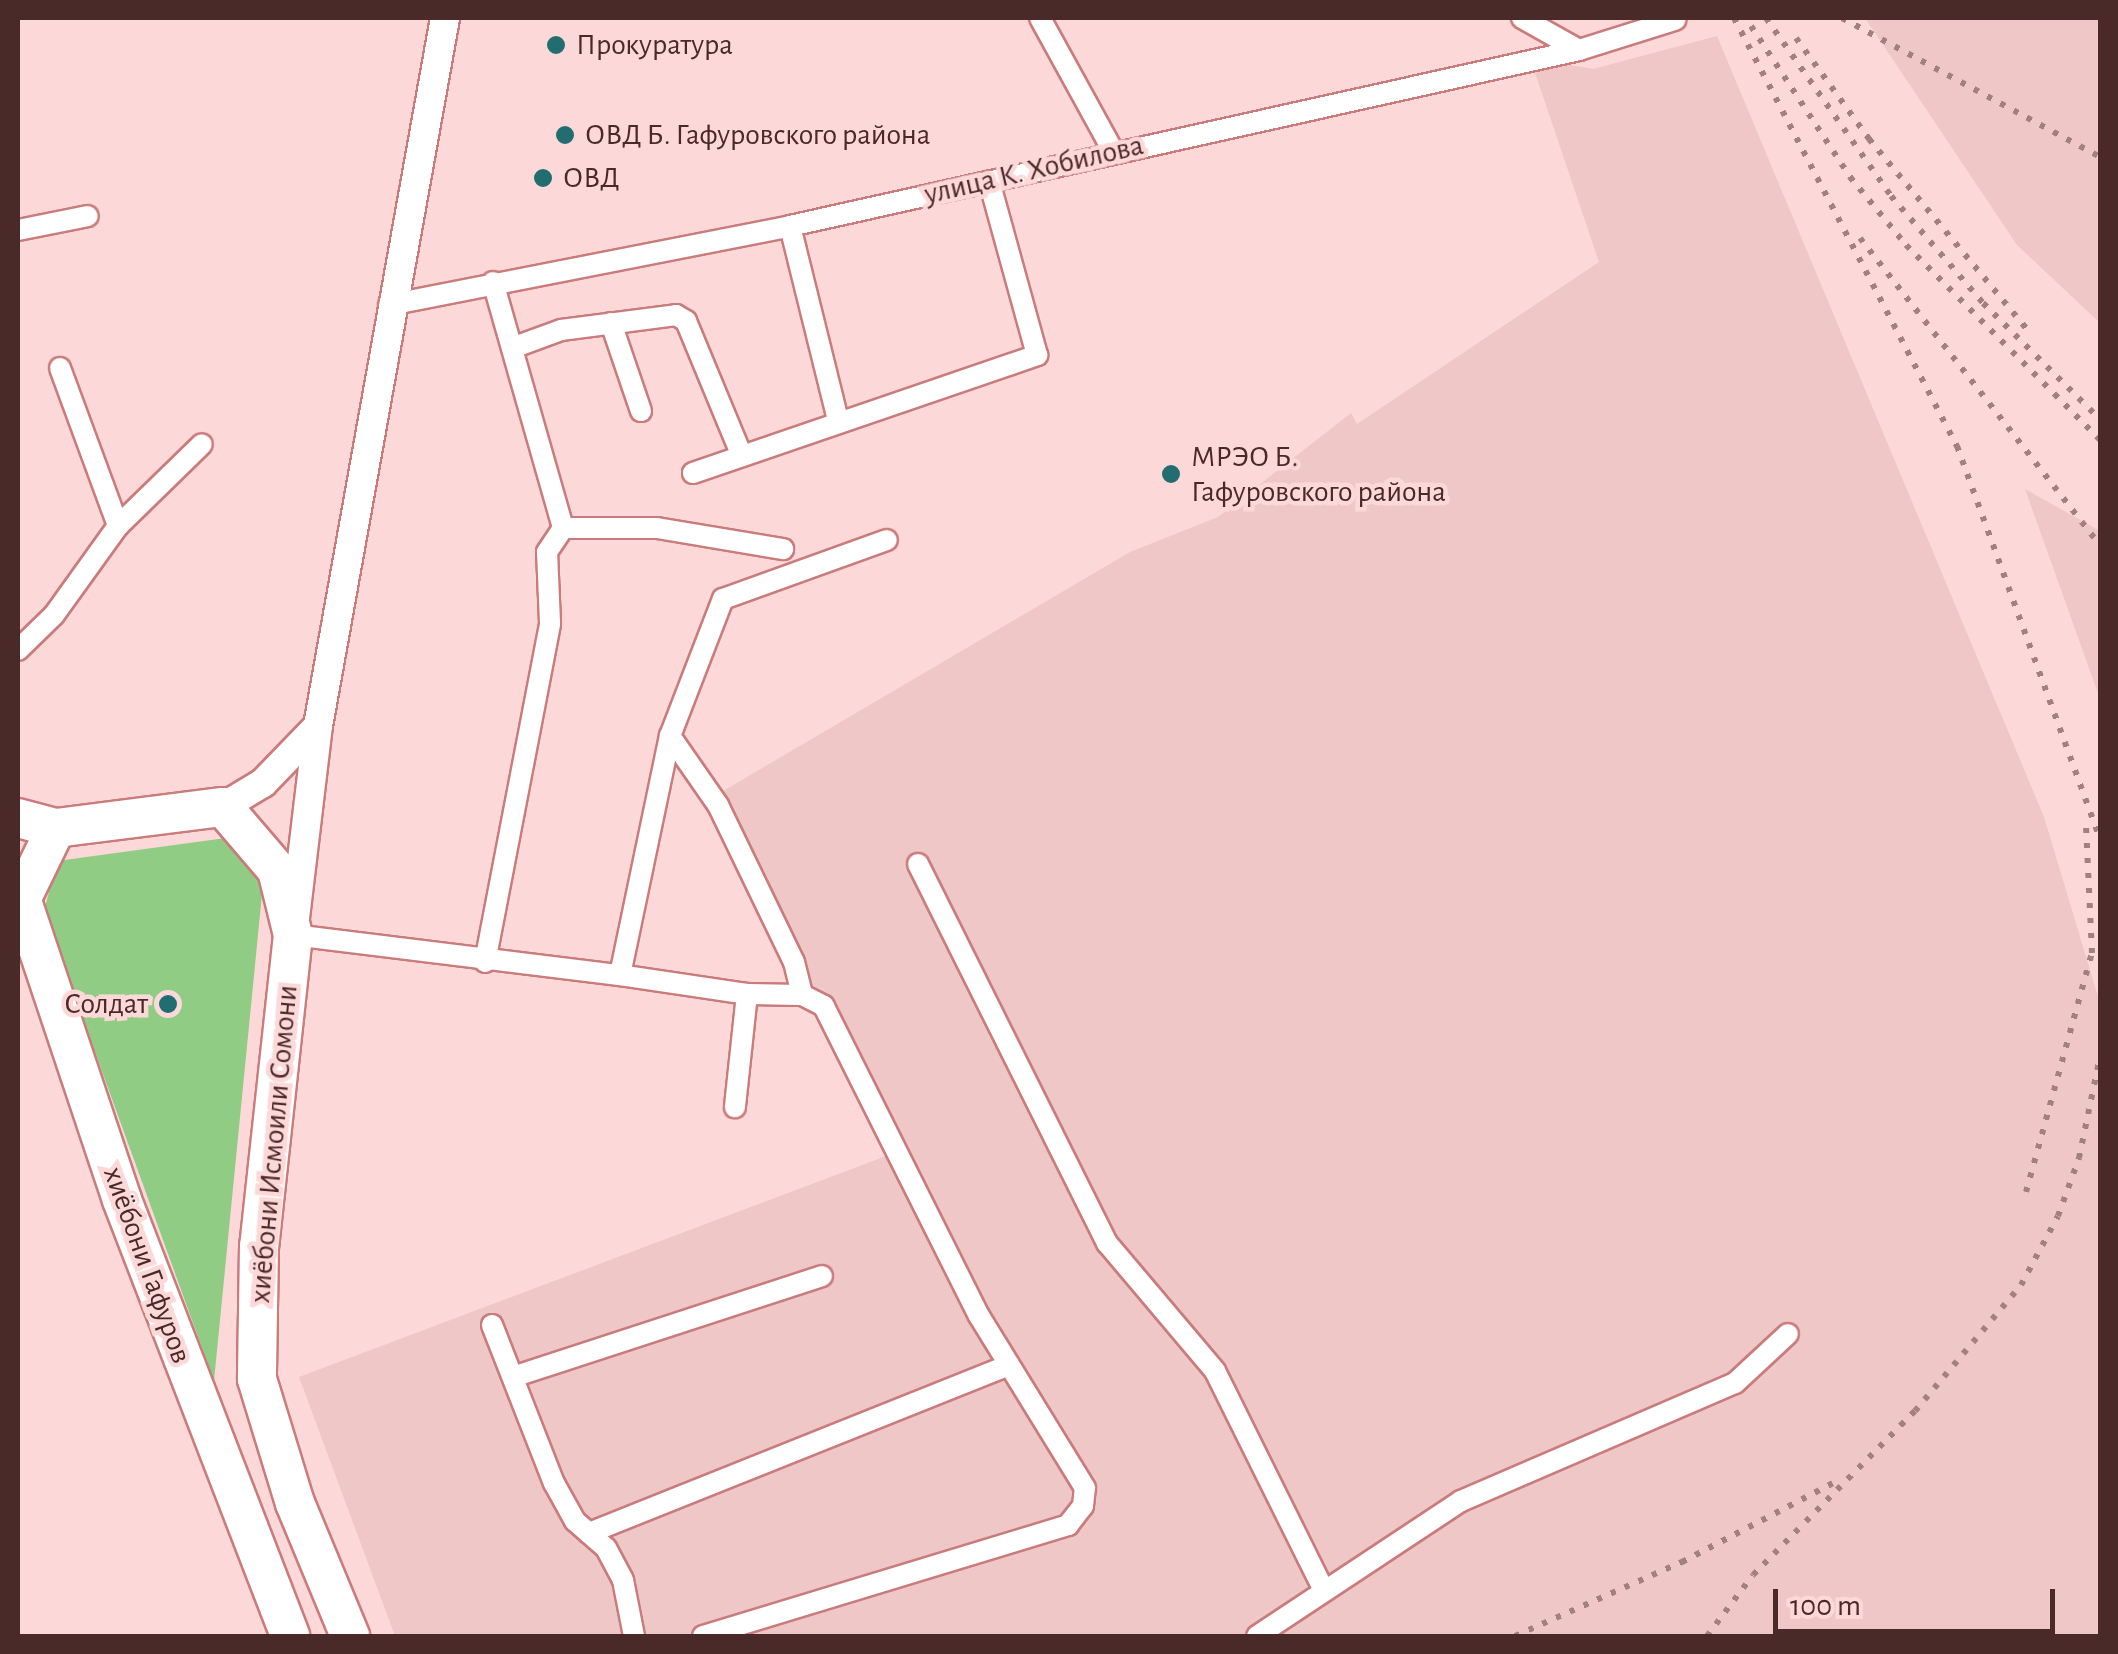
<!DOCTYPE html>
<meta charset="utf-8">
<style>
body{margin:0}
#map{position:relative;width:2118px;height:1654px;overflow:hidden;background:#fcd9d8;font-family:"Alegreya Sans",sans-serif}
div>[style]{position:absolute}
.built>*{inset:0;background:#eec7c6}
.green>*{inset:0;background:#91cc84}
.roads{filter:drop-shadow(2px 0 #ca7b7b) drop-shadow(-2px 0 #ca7b7b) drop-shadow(0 2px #ca7b7b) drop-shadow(0 -2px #ca7b7b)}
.street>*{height:20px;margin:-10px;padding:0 10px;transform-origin:10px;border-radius:10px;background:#fff}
.secondary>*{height:28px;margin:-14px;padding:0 14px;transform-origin:14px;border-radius:14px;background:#fff}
.highway>*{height:38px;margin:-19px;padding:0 19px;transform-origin:19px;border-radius:19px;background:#fff}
.rail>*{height:6px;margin-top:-3px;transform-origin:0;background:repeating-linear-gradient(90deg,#a28080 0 5px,transparent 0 15px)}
.dots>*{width:28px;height:28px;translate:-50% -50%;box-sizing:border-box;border:5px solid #fcd9d8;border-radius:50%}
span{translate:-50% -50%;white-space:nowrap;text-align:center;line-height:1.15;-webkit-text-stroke:9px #fcd9d8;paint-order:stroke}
.poi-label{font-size:30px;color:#4a2929}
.left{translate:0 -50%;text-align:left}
.right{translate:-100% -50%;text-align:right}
.street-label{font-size:30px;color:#4a2929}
.frame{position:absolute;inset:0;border:20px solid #4a2929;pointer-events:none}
.scale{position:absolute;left:1773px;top:1589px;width:282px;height:45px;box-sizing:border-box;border:5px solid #4a2929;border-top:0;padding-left:12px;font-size:30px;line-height:35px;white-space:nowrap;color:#4a2929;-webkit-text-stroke:8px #fcd9d8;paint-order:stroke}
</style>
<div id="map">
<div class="built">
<div style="clip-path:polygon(1865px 18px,2100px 18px,2100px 323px,2017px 245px)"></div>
<div style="clip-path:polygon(1717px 36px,2044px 817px,2100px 1003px,2100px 1636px,395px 1636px,299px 1377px,889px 1155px,713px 797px,1130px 552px,1218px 517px,1351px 413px,1357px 424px,1599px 262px,1530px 58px,1593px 69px)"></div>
<div style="clip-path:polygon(2025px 489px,2100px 531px,2100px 699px)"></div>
</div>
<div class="green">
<div style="clip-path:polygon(233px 837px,263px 884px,214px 1381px,44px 911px,57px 861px)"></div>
</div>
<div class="roads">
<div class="street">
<div style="left:1040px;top:18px;width:152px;rotate:61.2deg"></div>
<div style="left:1522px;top:18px;width:65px;rotate:29.3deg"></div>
<div style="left:790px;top:226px;width:200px;rotate:76.1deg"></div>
<div style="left:18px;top:230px;width:71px;rotate:-11.3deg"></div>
<div style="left:493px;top:282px;width:256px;rotate:74.1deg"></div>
<div style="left:563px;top:528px;width:94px"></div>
<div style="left:657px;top:528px;width:128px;rotate:9.5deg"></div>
<div style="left:389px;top:305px;width:409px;rotate:-11.1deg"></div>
<div style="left:790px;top:226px;width:808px;rotate:-12.57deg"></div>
<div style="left:1579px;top:50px;width:101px;rotate:-17.4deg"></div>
<div style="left:611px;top:323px;width:93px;rotate:71.2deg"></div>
<div style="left:512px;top:348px;width:52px;rotate:-20.2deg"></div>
<div style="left:561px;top:330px;width:116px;rotate:-7.4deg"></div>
<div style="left:676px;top:315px;width:12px;rotate:31deg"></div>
<div style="left:686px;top:321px;width:146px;rotate:67.5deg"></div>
<div style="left:60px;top:368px;width:168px;rotate:69.8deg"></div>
<div style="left:693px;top:473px;width:364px;rotate:-18.9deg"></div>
<div style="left:1037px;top:355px;width:180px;rotate:-105.4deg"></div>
<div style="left:18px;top:650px;width:50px;rotate:-44.2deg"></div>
<div style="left:54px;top:615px;width:110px;rotate:-54.3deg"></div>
<div style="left:118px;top:526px;width:117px;rotate:-44.3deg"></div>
<div style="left:670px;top:736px;width:84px;rotate:55.2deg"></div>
<div style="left:718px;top:805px;width:174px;rotate:64.2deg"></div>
<div style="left:794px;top:962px;width:34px;rotate:76deg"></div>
<div style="left:918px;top:864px;width:424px;rotate:63.5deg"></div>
<div style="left:1107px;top:1243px;width:167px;rotate:49.8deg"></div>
<div style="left:1215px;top:1371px;width:243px;rotate:63.6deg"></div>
<div style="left:293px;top:935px;width:329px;rotate:7deg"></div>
<div style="left:620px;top:975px;width:244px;rotate:-78.2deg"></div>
<div style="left:670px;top:736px;width:147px;rotate:-68.9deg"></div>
<div style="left:723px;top:599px;width:174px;rotate:-19.8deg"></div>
<div style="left:485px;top:962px;width:345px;rotate:-79.1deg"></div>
<div style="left:550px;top:623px;width:71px;rotate:-92.4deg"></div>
<div style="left:547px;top:552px;width:29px;rotate:-56deg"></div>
<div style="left:620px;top:975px;width:128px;rotate:8.5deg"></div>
<div style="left:747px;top:994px;width:114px;rotate:96.1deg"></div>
<div style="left:492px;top:1325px;width:170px;rotate:68.6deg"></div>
<div style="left:554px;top:1483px;width:43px;rotate:61.1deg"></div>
<div style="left:575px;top:1521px;width:41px;rotate:41.1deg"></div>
<div style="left:606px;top:1548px;width:36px;rotate:62deg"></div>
<div style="left:623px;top:1580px;width:57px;rotate:78.9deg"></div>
<div style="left:513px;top:1377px;width:325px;rotate:-18.1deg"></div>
<div style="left:589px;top:1533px;width:452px;rotate:-21.8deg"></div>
<div style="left:703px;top:1636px;width:382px;rotate:-16.9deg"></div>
<div style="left:1068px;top:1525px;width:24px;rotate:-52deg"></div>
<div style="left:1083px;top:1506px;width:18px;rotate:-84deg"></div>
<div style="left:1085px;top:1488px;width:202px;rotate:-121.6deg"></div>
<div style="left:979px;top:1316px;width:347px;rotate:-116.6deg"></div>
<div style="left:824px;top:1006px;width:25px;rotate:-153deg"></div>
<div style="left:802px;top:995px;width:55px;rotate:-179deg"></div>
<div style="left:1257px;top:1636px;width:245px;rotate:-33.5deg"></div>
<div style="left:1461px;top:1501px;width:298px;rotate:-23.3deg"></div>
<div style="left:1735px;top:1383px;width:72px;rotate:-42.8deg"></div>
</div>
<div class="secondary">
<div style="left:223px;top:807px;width:47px;rotate:-31deg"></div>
<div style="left:263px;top:783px;width:79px;rotate:-46deg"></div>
<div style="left:295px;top:918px;width:193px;rotate:-83.2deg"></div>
<div style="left:318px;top:726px;width:719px;rotate:-79.83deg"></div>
</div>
<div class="highway">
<div style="left:18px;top:818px;width:39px;rotate:15deg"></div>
<div style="left:56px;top:828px;width:168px;rotate:-7.2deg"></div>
<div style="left:223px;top:807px;width:83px;rotate:49.4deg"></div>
<div style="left:277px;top:870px;width:67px;rotate:76.2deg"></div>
<div style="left:293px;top:935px;width:313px;rotate:96.2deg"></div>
<div style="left:259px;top:1246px;width:133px;rotate:90.9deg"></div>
<div style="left:257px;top:1379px;width:130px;rotate:73deg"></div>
<div style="left:295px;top:1503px;width:144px;rotate:67.5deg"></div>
<div style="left:18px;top:889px;width:328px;rotate:71.5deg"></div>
<div style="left:122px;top:1200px;width:467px;rotate:68.9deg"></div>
<div style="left:21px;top:900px;width:80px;rotate:-64.1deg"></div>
</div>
</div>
<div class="rail">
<div style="left:1734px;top:18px;width:483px;rotate:62.5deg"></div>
<div style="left:1957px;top:446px;width:418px;rotate:70deg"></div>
<div style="left:1766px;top:18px;width:218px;rotate:54.9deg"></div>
<div style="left:1891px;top:196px;width:141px;rotate:49.3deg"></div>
<div style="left:1983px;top:303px;width:165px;rotate:44.8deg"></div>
<div style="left:1842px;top:18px;width:293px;rotate:28.3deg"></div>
<div style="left:1751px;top:26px;width:181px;rotate:56.7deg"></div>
<div style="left:1850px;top:177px;width:88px;rotate:50.5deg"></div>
<div style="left:1906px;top:245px;width:275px;rotate:45.1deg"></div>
<div style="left:1796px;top:38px;width:125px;rotate:54.1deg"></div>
<div style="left:1869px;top:139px;width:246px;rotate:50.3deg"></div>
<div style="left:1860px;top:238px;width:390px;rotate:52deg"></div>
<div style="left:2026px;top:1192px;width:248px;rotate:-74.6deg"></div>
<div style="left:2092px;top:953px;width:127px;rotate:-92.7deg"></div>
<div style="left:1515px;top:1636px;width:183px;rotate:-23.9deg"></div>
<div style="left:1682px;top:1562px;width:170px;rotate:-27.6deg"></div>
<div style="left:1707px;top:1636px;width:76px;rotate:-53deg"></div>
<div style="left:1753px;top:1575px;width:231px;rotate:-45.4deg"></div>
<div style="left:1915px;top:1411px;width:165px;rotate:-49.9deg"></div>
<div style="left:2021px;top:1285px;width:78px;rotate:-61.8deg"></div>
<div style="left:2058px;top:1216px;width:62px;rotate:-70.1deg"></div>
<div style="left:2079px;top:1158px;width:103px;rotate:-78.3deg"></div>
</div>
<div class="dots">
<div style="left:556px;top:45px;background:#216d70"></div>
<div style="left:565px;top:135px;background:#216d70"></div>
<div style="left:543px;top:178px;background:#216d70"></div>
<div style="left:1171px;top:474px;background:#216d70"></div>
<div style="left:168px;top:1004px;background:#216d70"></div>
</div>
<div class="poi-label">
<span class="left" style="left:576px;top:45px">Прокуратура</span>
<span class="left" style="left:585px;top:135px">ОВД Б. Гафуровского района</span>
<span class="left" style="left:563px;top:178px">ОВД</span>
<span class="left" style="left:1191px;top:474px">МРЭО Б.<br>Гафуровского района</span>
<span class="right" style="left:148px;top:1004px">Солдат</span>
</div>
<div class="street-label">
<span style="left:1034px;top:170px;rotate:-13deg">улица К. Хобилова</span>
<span style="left:274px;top:1144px;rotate:-85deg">хиёбони Исмоили Сомони</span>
<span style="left:147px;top:1265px;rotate:70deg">хиёбони Гафуров</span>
</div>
<div class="frame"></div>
<div class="scale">100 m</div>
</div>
